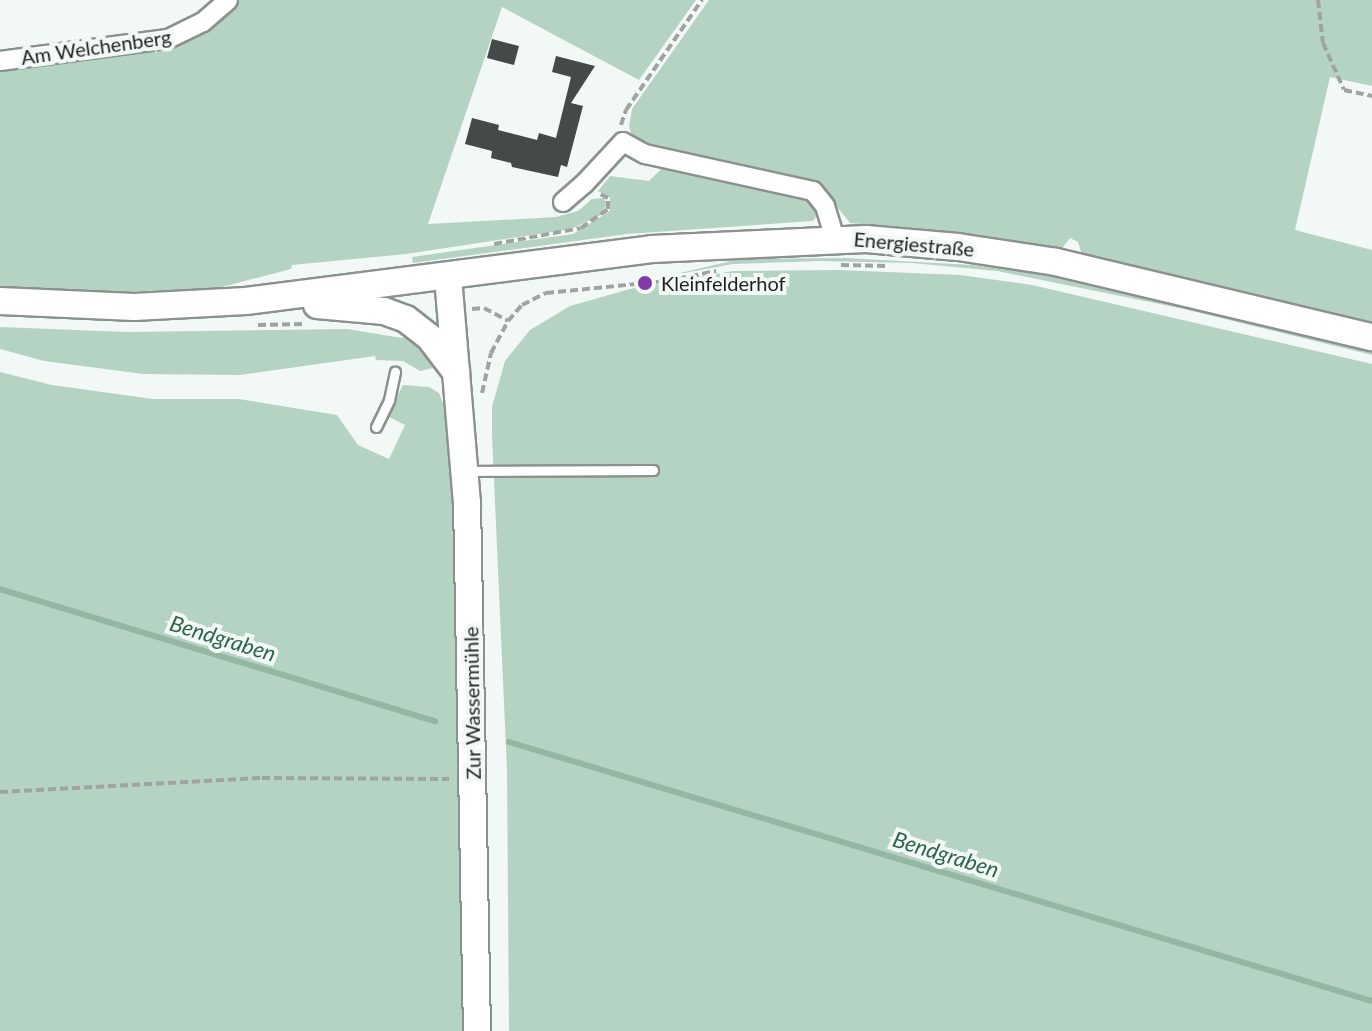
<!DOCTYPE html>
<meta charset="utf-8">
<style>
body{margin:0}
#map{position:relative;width:1372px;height:1031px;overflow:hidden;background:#f2f8f5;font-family:Lato,sans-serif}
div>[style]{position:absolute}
.green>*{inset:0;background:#b5d3c2}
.stream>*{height:6px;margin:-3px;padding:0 3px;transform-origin:3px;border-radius:3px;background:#94b6a3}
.building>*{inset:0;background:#444a47}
.path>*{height:4px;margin-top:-2px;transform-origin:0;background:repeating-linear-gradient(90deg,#9fa3a1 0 8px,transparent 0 12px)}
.roads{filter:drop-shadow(2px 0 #8b918e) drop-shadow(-2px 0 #8b918e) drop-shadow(0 2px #8b918e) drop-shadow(0 -2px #8b918e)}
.service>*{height:9px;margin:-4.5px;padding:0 4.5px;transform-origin:4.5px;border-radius:4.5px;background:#fff}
.minor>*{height:18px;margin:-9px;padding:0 9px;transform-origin:9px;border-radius:9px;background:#fff}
.secondary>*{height:26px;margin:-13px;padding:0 13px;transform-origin:13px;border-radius:13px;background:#fff}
.dots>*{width:22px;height:22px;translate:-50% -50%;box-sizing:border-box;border:4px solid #f2f8f5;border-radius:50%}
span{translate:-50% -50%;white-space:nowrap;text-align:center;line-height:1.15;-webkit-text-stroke:8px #f2f8f5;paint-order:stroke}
.street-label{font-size:20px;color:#1f2120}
.poi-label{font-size:20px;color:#1f2120}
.left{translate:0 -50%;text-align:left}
.water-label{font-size:22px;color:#2c6549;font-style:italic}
</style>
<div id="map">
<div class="green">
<div style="clip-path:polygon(235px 0,696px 0,639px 80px,502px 7px,428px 224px,556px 217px,578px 211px,592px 199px,604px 198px,607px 204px,601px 215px,571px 229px,406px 254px,292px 265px,291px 269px,218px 288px,95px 293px,0 288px,0 68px,160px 46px)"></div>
<div style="clip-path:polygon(709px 0,1372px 0,1372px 86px,1330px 77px,1295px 230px,1372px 250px,1372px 325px,1082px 255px,1078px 242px,1070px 238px,1060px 251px,980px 235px,850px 223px,826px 193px,634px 142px,629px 127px,632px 109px)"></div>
<div style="clip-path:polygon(665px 165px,807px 196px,817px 206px,818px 214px,813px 221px,627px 234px,413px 263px,412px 257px,573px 234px,610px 211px,610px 198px,598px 191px,610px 176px,649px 181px)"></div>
<div style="clip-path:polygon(846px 258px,973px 265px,1058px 277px,1372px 351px,1372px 355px,1184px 309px,997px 271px,912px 263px,820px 261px,733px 264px,663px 277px,740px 259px)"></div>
<div style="clip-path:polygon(839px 270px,960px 275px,1032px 285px,1372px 364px,1372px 1031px,509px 1031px,507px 770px,492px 436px,492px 407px,505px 361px,530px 330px,570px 306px,630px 289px,733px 271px)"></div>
<div style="clip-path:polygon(0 327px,127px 332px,347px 329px,402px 338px,413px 332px,438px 367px,420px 371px,403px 361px,376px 360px,375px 356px,240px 375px,143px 374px,44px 361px,0 349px)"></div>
<div style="clip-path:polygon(0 372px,52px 385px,153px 399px,239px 399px,337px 415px,358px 445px,389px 459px,405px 425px,387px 416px,403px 385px,429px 387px,439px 393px,450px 421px,454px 468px,467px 1031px,0 1031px)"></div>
</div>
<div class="stream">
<div style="left:0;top:589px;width:455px;rotate:16.9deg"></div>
<div style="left:509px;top:742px;width:901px;rotate:16.71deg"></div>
</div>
<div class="building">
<div style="clip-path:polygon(492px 39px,519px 46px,514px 65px,487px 58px)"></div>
<div style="clip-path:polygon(556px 56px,595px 66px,571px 103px,583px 106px,567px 167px,561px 165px,558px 177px,512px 167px,511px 163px,491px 158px,492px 151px,465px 144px,472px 118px,499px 125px,498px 130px,537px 140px,539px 133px,556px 138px,571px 77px,552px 72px)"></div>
</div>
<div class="path">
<div style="left:1318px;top:0;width:43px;rotate:83.4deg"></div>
<div style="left:1323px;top:43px;width:51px;rotate:65.9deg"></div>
<div style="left:1344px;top:90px;width:29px;rotate:12deg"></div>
<div style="left:621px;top:125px;width:16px;rotate:-72deg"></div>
<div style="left:626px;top:110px;width:134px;rotate:-55.4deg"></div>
<div style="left:494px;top:244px;width:88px;rotate:-10.4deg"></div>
<div style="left:581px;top:228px;width:33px;rotate:-35deg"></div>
<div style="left:608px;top:209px;width:11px;rotate:-90deg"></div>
<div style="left:608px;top:198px;width:9px;rotate:-153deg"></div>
<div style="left:841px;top:265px;width:47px;rotate:1.2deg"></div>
<div style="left:472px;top:309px;width:12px;rotate:-5deg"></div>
<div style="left:484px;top:308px;width:27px;rotate:28deg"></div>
<div style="left:508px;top:321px;width:21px;rotate:-49deg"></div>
<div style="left:522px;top:305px;width:27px;rotate:-27deg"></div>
<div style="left:546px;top:293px;width:122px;rotate:-5.7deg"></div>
<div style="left:667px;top:281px;width:50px;rotate:-11.5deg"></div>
<div style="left:258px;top:325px;width:47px;rotate:-1.2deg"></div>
<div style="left:482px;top:393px;width:41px;rotate:-77.3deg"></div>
<div style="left:491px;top:353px;width:36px;rotate:-62deg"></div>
<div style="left:0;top:792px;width:262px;rotate:-3.1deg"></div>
<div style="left:262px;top:778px;width:187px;rotate:0.3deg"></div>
</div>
<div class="roads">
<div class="service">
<div style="left:376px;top:427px;width:30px;rotate:-64deg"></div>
<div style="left:389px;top:400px;width:29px;rotate:-78deg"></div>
<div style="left:466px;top:471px;width:187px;rotate:-0.3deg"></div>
</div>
<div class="minor">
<div style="left:0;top:61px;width:169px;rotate:-7.5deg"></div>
<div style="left:168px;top:39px;width:39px;rotate:-26deg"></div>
<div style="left:203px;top:22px;width:33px;rotate:-41deg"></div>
<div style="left:563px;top:202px;width:28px;rotate:-41deg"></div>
<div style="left:584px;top:184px;width:57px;rotate:-47.1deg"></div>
<div style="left:623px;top:142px;width:25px;rotate:29deg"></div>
<div style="left:645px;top:154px;width:172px;rotate:12.4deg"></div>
<div style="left:813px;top:191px;width:19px;rotate:51deg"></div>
<div style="left:825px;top:206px;width:34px;rotate:73deg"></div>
</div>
<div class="secondary">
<div style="left:448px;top:277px;width:226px;rotate:85.2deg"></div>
<div style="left:467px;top:502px;width:529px;rotate:88.92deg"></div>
<div style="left:0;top:301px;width:134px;rotate:2.6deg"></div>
<div style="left:134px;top:307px;width:112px;rotate:-3.1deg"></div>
<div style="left:246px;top:301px;width:409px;rotate:-7.3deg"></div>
<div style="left:652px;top:249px;width:214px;rotate:-2.7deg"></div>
<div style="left:866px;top:239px;width:92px;rotate:5deg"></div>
<div style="left:958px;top:247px;width:99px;rotate:8.7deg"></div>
<div style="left:1056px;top:262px;width:325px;rotate:13.4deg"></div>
<div style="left:317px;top:305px;width:67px;rotate:5.1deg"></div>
<div style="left:384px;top:311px;width:23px;rotate:20deg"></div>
<div style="left:406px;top:319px;width:31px;rotate:38deg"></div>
<div style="left:430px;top:338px;width:43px;rotate:52.6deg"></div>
</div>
</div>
<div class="dots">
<div style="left:645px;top:283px;background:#8139ab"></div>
</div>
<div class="street-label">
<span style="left:96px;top:47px;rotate:-8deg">Am Welchenberg</span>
<span style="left:914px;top:244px;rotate:5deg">Energiestraße</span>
<span style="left:472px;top:703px;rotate:-91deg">Zur Wassermühle</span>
</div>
<div class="poi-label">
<span class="left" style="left:661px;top:283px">Kleinfelderhof</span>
</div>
<div class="water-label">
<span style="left:223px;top:638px;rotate:17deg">Bendgraben</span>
<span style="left:946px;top:854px;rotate:17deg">Bendgraben</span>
</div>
</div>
